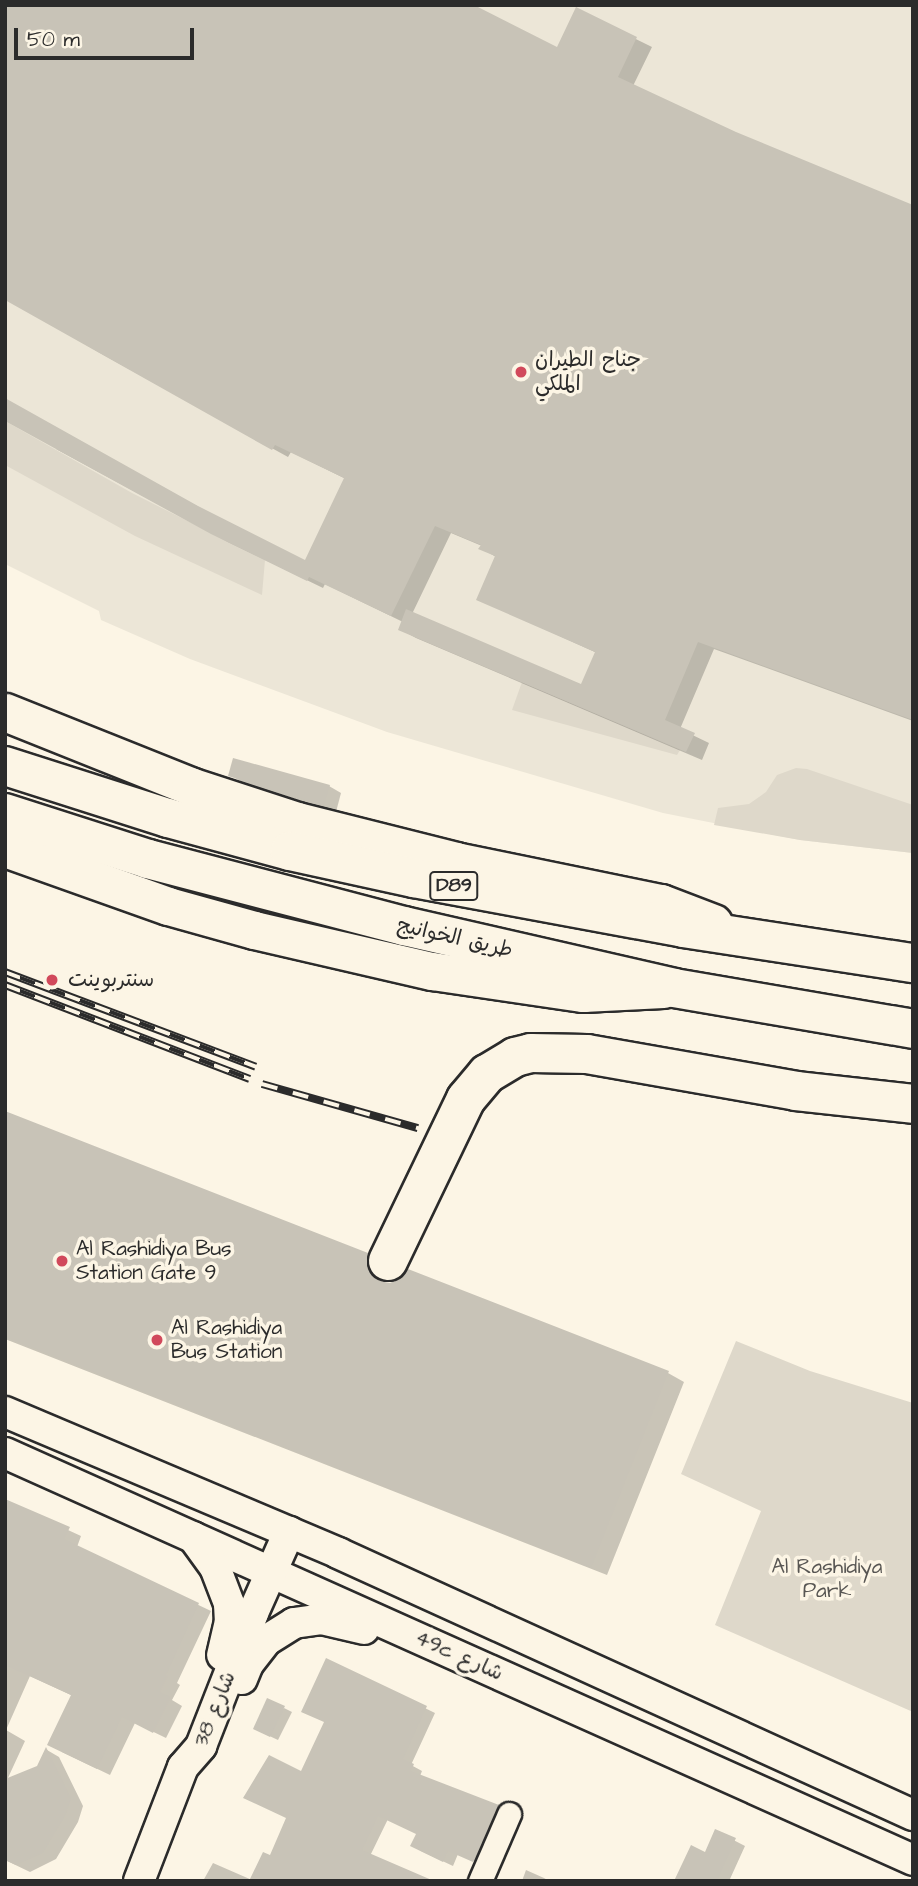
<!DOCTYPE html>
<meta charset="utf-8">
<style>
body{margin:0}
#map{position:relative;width:918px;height:1886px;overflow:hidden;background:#fcf5e5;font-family:"Architects Daughter","Playpen Sans Arabic",sans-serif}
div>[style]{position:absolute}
.built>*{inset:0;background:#ece6d7}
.green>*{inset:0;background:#ded8ca}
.shadow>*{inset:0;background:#0003}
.building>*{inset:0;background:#c8c3b7}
.roads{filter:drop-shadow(2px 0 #2b2b2b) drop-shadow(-2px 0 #2b2b2b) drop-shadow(0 2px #2b2b2b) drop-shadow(0 -2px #2b2b2b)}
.minor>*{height:23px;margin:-11.5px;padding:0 11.5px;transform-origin:11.5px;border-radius:11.5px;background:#fcf5e5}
.tertiary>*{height:30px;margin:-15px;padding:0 15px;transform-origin:15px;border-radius:15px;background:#fcf5e5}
.primary>*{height:37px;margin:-18.5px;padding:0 18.5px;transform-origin:18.5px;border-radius:18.5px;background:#fcf5e5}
.trunk>*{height:38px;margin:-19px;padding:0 19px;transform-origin:19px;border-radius:19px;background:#fcf5e5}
.rail>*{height:8px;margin-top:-4px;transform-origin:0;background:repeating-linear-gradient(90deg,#fcf5e5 0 16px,#2b2b2b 0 32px);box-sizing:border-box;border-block:2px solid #2b2b2b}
.dots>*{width:19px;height:19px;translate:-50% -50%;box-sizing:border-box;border:4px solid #fcf5e5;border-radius:50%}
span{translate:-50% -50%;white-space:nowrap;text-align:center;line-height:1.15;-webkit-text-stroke:7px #fcf5e5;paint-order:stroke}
.shield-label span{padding:2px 5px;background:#fcf5e5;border:2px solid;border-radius:5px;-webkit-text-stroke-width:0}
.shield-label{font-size:19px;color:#2b2b2b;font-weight:700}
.poi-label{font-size:21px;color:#2b2b2b}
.left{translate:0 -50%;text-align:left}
.street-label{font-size:21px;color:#2b2b2b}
.park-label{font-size:21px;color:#585653}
.frame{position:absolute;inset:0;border:7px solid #2b2b2b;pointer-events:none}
.scale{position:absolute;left:14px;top:28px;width:180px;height:32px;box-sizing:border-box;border:4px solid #2b2b2b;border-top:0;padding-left:9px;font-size:21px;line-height:24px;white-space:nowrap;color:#2b2b2b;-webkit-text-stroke:5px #fcf5e5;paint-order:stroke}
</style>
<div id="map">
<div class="built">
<div style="clip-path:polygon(5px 5px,913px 5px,913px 853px,800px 840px,663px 813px,387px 732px,190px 659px,101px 620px,99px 611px,5px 564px)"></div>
</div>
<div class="green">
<div style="clip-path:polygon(5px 421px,132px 493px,265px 560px,262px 595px,135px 536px,5px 465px)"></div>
<div style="clip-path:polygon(522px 682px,680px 750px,677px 755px,512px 710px)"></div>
<div style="clip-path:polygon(796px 768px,807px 769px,913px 805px,913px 853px,800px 840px,714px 825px,718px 808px,749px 804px,766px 792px,777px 775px)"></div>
<div style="clip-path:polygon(736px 1341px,810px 1371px,913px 1403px,913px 1712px,715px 1625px,761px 1511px,681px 1474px)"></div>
</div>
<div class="shadow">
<div style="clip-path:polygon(evenodd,577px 10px,652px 47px,633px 86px,735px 133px,913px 206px,913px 721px,714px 649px,680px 729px,709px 743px,702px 760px,416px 638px,400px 629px,403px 622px,325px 584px,323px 588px,228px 542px,56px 449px,100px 455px,305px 563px,346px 479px,291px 452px,288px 457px,100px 353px,5px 297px,557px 50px,577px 10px,451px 533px,482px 546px,481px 548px,496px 557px,478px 599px,597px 653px,582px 687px,412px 614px,451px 533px)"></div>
<div style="clip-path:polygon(230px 775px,329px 786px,341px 793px,336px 812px,242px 782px)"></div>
<div style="clip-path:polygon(5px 1113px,367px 1255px,383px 1264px,382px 1273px,385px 1284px,401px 1281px,409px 1271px,668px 1373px,684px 1382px,607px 1575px,5px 1339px)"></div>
<div style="clip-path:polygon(5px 1501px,81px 1536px,77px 1547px,211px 1611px,177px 1683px,180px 1685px,172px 1700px,182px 1706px,166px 1738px,135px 1723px,110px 1775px,62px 1752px,73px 1696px,30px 1676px,6px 1730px,25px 1741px,7px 1780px,39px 1768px,47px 1750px,59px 1757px,83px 1806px,78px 1822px,56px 1859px,30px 1872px,5px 1860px)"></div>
<div style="clip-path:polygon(327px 1660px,435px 1713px,411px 1765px,422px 1771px,420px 1776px,507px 1811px,483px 1865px,458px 1854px,453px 1866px,421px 1851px,418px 1834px,388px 1819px,370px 1856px,411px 1881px,203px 1881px,213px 1863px,252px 1880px,271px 1857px,288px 1818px,302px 1773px,326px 1722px)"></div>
<div style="clip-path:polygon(284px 1708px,292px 1712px,278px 1740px,263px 1733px)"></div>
<div style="clip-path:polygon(716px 1831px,745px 1846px,730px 1879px,735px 1881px,676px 1881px,706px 1854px)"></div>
<div style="clip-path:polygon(526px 1870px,544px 1878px,549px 1881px,522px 1881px)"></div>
</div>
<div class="building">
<div style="clip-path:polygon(5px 5px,474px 5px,557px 47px,576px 7px,637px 37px,618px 77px,736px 132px,913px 205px,913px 720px,698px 642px,665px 720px,695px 733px,686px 752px,398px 630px,406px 609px,581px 684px,595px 652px,476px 600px,495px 556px,478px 549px,481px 545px,435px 526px,391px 616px,309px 577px,307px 581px,211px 534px,5px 421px,5px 398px,198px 506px,305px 560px,344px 478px,275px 445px,272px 450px,5px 300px)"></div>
<div style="clip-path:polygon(233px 758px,330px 785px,324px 806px,228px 776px)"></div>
<div style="clip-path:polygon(5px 1111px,368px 1253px,366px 1263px,370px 1273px,379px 1281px,390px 1283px,400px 1279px,408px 1269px,669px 1371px,591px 1568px,5px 1337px)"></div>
<div style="clip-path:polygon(5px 1499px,70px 1527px,64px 1539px,199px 1603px,166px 1675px,168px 1676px,160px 1692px,171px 1697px,153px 1733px,122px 1717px,97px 1769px,47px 1745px,71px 1695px,5px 1665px)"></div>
<div style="clip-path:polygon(326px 1658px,427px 1706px,403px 1759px,414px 1764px,411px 1771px,499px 1805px,473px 1862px,448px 1851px,443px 1862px,410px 1846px,416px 1834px,378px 1816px,362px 1850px,434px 1881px,249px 1881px,263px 1852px,270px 1855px,286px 1818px,243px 1798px,269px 1755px,301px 1771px,324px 1722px,301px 1712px)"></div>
<div style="clip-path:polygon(267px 1698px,285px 1706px,270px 1737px,253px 1729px)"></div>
<div style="clip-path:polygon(46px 1747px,71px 1798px,66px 1814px,43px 1853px,16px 1865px,5px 1860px,5px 1779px,37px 1766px)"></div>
<div style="clip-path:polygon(715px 1829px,736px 1838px,717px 1881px,674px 1881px,691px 1845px,705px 1852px)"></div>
</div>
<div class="roads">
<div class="minor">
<div style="left:480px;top:1881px;width:73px;rotate:-66.6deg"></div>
</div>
<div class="tertiary">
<div style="left:5px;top:1412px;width:362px;rotate:22.9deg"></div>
<div style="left:338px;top:1553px;width:632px;rotate:24.5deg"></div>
<div style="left:5px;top:1453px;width:995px;rotate:24.14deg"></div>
<div style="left:193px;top:1537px;width:37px;rotate:54deg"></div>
<div style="left:215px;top:1567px;width:40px;rotate:69deg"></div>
<div style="left:229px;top:1604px;width:17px;rotate:87deg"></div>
<div style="left:230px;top:1621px;width:35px;rotate:103deg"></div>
<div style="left:242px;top:1679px;width:16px;rotate:-68deg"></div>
<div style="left:248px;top:1664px;width:31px;rotate:-52deg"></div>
<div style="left:267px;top:1640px;width:32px;rotate:-32deg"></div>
<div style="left:294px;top:1623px;width:27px;rotate:-8deg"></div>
<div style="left:321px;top:1619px;width:44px;rotate:13.1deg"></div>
<div style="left:139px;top:1881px;width:122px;rotate:-68.9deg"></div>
<div style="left:183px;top:1767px;width:28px;rotate:-49deg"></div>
<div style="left:201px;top:1746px;width:143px;rotate:-68.6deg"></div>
<div style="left:253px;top:1613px;width:89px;rotate:-66deg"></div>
</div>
<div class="primary">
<div style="left:5px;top:712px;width:199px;rotate:21.8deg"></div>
<div style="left:190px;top:786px;width:113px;rotate:18.1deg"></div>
<div style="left:297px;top:821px;width:164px;rotate:14.1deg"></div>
<div style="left:456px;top:861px;width:209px;rotate:11.6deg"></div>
<div style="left:661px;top:903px;width:56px;rotate:21deg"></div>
<div style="left:5px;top:848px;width:173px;rotate:19.6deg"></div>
<div style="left:168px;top:906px;width:89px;rotate:15.6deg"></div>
<div style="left:254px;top:930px;width:183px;rotate:13deg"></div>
<div style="left:432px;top:971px;width:153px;rotate:8.3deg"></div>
<div style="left:583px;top:993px;width:80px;rotate:-2.9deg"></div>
</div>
<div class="trunk">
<div style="left:5px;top:766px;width:171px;rotate:17.7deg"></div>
<div style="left:168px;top:818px;width:126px;rotate:15.1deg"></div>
<div style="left:290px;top:851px;width:127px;rotate:12.3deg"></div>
<div style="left:414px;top:878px;width:274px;rotate:10.5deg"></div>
<div style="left:683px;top:928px;width:233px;rotate:8.7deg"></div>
<div style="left:5px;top:813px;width:150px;rotate:17.8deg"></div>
<div style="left:148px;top:859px;width:265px;rotate:14.7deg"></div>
<div style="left:404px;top:926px;width:277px;rotate:12.9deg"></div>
<div style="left:674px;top:988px;width:242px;rotate:9.7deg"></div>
<div style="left:388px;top:1261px;width:180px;rotate:-64.3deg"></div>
<div style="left:466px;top:1099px;width:33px;rotate:-50deg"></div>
<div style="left:487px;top:1074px;width:33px;rotate:-31deg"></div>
<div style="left:515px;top:1057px;width:16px;rotate:-14deg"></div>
<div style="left:531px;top:1053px;width:56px;rotate:1deg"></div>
<div style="left:587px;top:1054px;width:212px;rotate:10deg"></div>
<div style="left:796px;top:1091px;width:118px;rotate:6.3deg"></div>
</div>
</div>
<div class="rail">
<div style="left:5px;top:972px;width:268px;rotate:20.7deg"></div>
<div style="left:5px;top:985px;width:262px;rotate:21deg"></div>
<div style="left:262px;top:1084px;width:162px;rotate:15.8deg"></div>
</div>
<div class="dots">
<div style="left:521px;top:372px;background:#d1495b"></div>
<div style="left:52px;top:980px;background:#d1495b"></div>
<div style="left:62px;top:1261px;background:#d1495b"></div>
<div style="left:157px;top:1340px;background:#d1495b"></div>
</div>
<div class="shield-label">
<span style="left:454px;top:886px">D89</span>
</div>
<div class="poi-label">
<span class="left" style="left:535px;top:372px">جناح الطيران<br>الملكي</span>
<span class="left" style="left:68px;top:980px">سنتربوينت</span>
<span class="left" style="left:76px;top:1261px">Al Rashidiya Bus<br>Station Gate 9</span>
<span class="left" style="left:171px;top:1340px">Al Rashidiya<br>Bus Station</span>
</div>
<div class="street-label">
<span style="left:455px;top:938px;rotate:13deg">طريق الخوانيج</span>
<span style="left:459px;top:1656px;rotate:24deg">49c شارع</span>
<span style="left:215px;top:1709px;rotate:-68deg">شارع 38</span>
</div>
<div class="park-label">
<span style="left:827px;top:1579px">Al Rashidiya<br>Park</span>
</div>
<div class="frame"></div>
<div class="scale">50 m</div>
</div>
